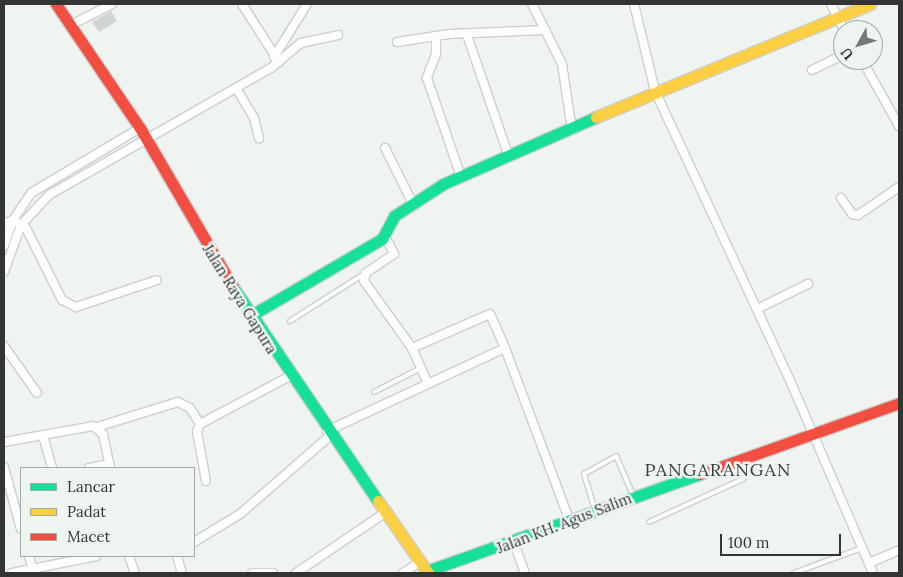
<!DOCTYPE html>
<style>
body{margin:0}
#map{position:relative;width:903px;height:577px;overflow:hidden;background:#eff4f1;font-family:Lora,serif}
div>[style]{position:absolute}
.building>*{inset:0;background:#d1d5d2}
.roads{filter:drop-shadow(1px 0 #cbcfcd) drop-shadow(-1px 0 #cbcfcd) drop-shadow(0 1px #cbcfcd) drop-shadow(0 -1px #cbcfcd)}
.lane>*{height:4px;margin:-2px;padding:0 2px;transform-origin:2px;border-radius:2px;background:#fdfdfd}
.street>*{height:8px;margin:-4px;padding:0 4px;transform-origin:4px;border-radius:4px;background:#fdfdfd}
.fast>*{height:11px;margin:-5.5px;padding:0 5.5px;transform-origin:5.5px;border-radius:5.5px;background:#16e098}
.slow>*{height:11px;margin:-5.5px;padding:0 5.5px;transform-origin:5.5px;border-radius:5.5px;background:#ffcf43}
.jam>*{height:11px;margin:-5.5px;padding:0 5.5px;transform-origin:5.5px;border-radius:5.5px;background:#f24e42}
span{translate:-50% -50%;white-space:nowrap;text-align:center;line-height:1.15;-webkit-text-stroke:5px #eef5f0;paint-order:stroke}
.street-label{font-size:15px;color:#323533}
.quarter-label{font-size:18px;color:#373d39;letter-spacing:1px}
.frame{position:absolute;inset:0;border:5px solid #323533;pointer-events:none}
.legend{position:absolute;left:20px;top:467px;width:175px;height:90px;box-sizing:border-box;background:#eef5f0;border:1px solid #a3a8a4;margin:0;padding:6px 9px;list-style:none;font-size:15px;color:#323533}
.legend li{display:flex;align-items:center;gap:10px;height:25px}
.legend b{width:25px;border:1px solid #a3a8a4}
.north{position:absolute;left:833px;top:20px;width:50px;height:50px;box-sizing:border-box;background:#eef5f0;border:1px solid #a3a8a4;border-radius:50%;rotate:231deg;font-size:14px;font-weight:700;line-height:20px;text-align:center;color:#323533}
.north::after{content:'';display:block;margin:auto;width:18px;height:22px;background:#747876;clip-path:polygon(50% 0,100% 100%,50% 72%,0 100%)}
.scale{position:absolute;left:720px;top:534px;width:121px;height:22px;box-sizing:border-box;border:2px solid #323533;border-top:0;padding-left:6px;font-size:15px;line-height:18px;white-space:nowrap;color:#323533;-webkit-text-stroke:4px #eef5f0;paint-order:stroke}
</style>
<div id="map">
<div class="building">
<div style="clip-path:polygon(111px 11px,117px 21px,99px 32px,92px 22px)"></div>
</div>
<div class="roads">
<div class="lane">
<div style="left:290px;top:321px;width:88px;rotate:-32.4deg"></div>
<div style="left:374px;top:392px;width:53px;rotate:-27.1deg"></div>
<div style="left:595px;top:510px;width:38px;rotate:-107deg"></div>
<div style="left:584px;top:474px;width:37px;rotate:-29deg"></div>
<div style="left:616px;top:456px;width:43px;rotate:66.4deg"></div>
<div style="left:649px;top:522px;width:103px;rotate:-24.6deg"></div>
<div style="left:743px;top:479px;width:4px;rotate:-45deg"></div>
<div style="left:746px;top:476px;width:15px;rotate:-101deg"></div>
<div style="left:794px;top:573px;width:72px;rotate:-20.2deg"></div>
</div>
<div class="street">
<div style="left:242px;top:4px;width:69px;rotate:57.5deg"></div>
<div style="left:532px;top:4px;width:67px;rotate:63.4deg"></div>
<div style="left:562px;top:64px;width:67px;rotate:81.4deg"></div>
<div style="left:634px;top:4px;width:89px;rotate:76.4deg"></div>
<div style="left:655px;top:91px;width:324px;rotate:65deg"></div>
<div style="left:792px;top:385px;width:205px;rotate:66.7deg"></div>
<div style="left:831px;top:4px;width:29px;rotate:63deg"></div>
<div style="left:71px;top:25px;width:46px;rotate:-27.1deg"></div>
<div style="left:467px;top:35px;width:129px;rotate:71deg"></div>
<div style="left:436px;top:36px;width:18px;rotate:90deg"></div>
<div style="left:436px;top:54px;width:26px;rotate:111deg"></div>
<div style="left:427px;top:78px;width:105px;rotate:71deg"></div>
<div style="left:397px;top:42px;width:53px;rotate:-8.7deg"></div>
<div style="left:449px;top:34px;width:97px;rotate:-2.4deg"></div>
<div style="left:274px;top:57px;width:62px;rotate:-58.1deg"></div>
<div style="left:862px;top:60px;width:76px;rotate:60.7deg"></div>
<div style="left:812px;top:70px;width:34px;rotate:-26deg"></div>
<div style="left:236px;top:88px;width:35px;rotate:59deg"></div>
<div style="left:254px;top:118px;width:21px;rotate:76deg"></div>
<div style="left:385px;top:148px;width:60px;rotate:63.4deg"></div>
<div style="left:841px;top:198px;width:19px;rotate:55deg"></div>
<div style="left:852px;top:214px;width:6px;rotate:9deg"></div>
<div style="left:858px;top:215px;width:50px;rotate:-34.3deg"></div>
<div style="left:4px;top:224px;width:10px;rotate:-24deg"></div>
<div style="left:13px;top:220px;width:15px;rotate:32deg"></div>
<div style="left:26px;top:228px;width:80px;rotate:63.4deg"></div>
<div style="left:62px;top:300px;width:16px;rotate:27deg"></div>
<div style="left:76px;top:307px;width:85px;rotate:-18.4deg"></div>
<div style="left:385px;top:236px;width:20px;rotate:63deg"></div>
<div style="left:394px;top:254px;width:34px;rotate:146deg"></div>
<div style="left:366px;top:273px;width:8px;rotate:104deg"></div>
<div style="left:364px;top:281px;width:82px;rotate:54.4deg"></div>
<div style="left:412px;top:348px;width:85px;rotate:-23.6deg"></div>
<div style="left:490px;top:314px;width:37px;rotate:66deg"></div>
<div style="left:4px;top:246px;width:28px;rotate:-71deg"></div>
<div style="left:13px;top:220px;width:32px;rotate:-56deg"></div>
<div style="left:31px;top:193px;width:127px;rotate:-30.8deg"></div>
<div style="left:4px;top:272px;width:50px;rotate:-70.1deg"></div>
<div style="left:21px;top:225px;width:41px;rotate:-47deg"></div>
<div style="left:49px;top:195px;width:256px;rotate:-29.8deg"></div>
<div style="left:271px;top:68px;width:39px;rotate:-40deg"></div>
<div style="left:301px;top:43px;width:38px;rotate:-12deg"></div>
<div style="left:757px;top:309px;width:57px;rotate:-26.1deg"></div>
<div style="left:4px;top:346px;width:57px;rotate:54.9deg"></div>
<div style="left:412px;top:348px;width:39px;rotate:66deg"></div>
<div style="left:97px;top:427px;width:85px;rotate:-17.2deg"></div>
<div style="left:178px;top:402px;width:13px;rotate:27deg"></div>
<div style="left:190px;top:408px;width:19px;rotate:58deg"></div>
<div style="left:327px;top:431px;width:196px;rotate:-25deg"></div>
<div style="left:505px;top:348px;width:183px;rotate:69.5deg"></div>
<div style="left:43px;top:436px;width:33px;rotate:74deg"></div>
<div style="left:4px;top:442px;width:90px;rotate:-10.2deg"></div>
<div style="left:93px;top:426px;width:13px;rotate:39deg"></div>
<div style="left:103px;top:434px;width:35px;rotate:78deg"></div>
<div style="left:4px;top:467px;width:64px;rotate:74.7deg"></div>
<div style="left:89px;top:468px;width:20px;rotate:-11deg"></div>
<div style="left:206px;top:481px;width:50px;rotate:-100.4deg"></div>
<div style="left:197px;top:432px;width:9px;rotate:-69deg"></div>
<div style="left:200px;top:424px;width:102px;rotate:-28.1deg"></div>
<div style="left:194px;top:542px;width:54px;rotate:-31.3deg"></div>
<div style="left:240px;top:514px;width:121px;rotate:-41deg"></div>
<div style="left:514px;top:543px;width:32px;rotate:70deg"></div>
<div style="left:29px;top:556px;width:18px;rotate:74deg"></div>
<div style="left:129px;top:556px;width:18px;rotate:71deg"></div>
<div style="left:177px;top:556px;width:18px;rotate:74deg"></div>
<div style="left:869px;top:563px;width:33px;rotate:-23deg"></div>
<div style="left:12px;top:573px;width:86px;rotate:-11.4deg"></div>
<div style="left:252px;top:573px;width:21px"></div>
<div style="left:296px;top:573px;width:109px;rotate:-34.1deg"></div>
<div style="left:403px;top:573px;width:20px;rotate:-33deg"></div>
</div>
<div class="fast">
<div style="left:233px;top:287px;width:258px;rotate:55.9deg"></div>
<div style="left:250px;top:316px;width:153px;rotate:-30.3deg"></div>
<div style="left:382px;top:239px;width:26px;rotate:-62deg"></div>
<div style="left:394px;top:216px;width:59px;rotate:-33.1deg"></div>
<div style="left:443px;top:184px;width:167px;rotate:-23.6deg"></div>
<div style="left:427px;top:571px;width:290px;rotate:-19.6deg"></div>
</div>
<div class="slow">
<div style="left:596px;top:117px;width:296px;rotate:-22.4deg"></div>
<div style="left:378px;top:501px;width:88px;rotate:55.2deg"></div>
</div>
<div class="jam">
<div style="left:56px;top:4px;width:150px;rotate:55.9deg"></div>
<div style="left:140px;top:128px;width:184px;rotate:59.7deg"></div>
<div style="left:700px;top:474px;width:211px;rotate:-19.6deg"></div>
</div>
</div>
<div class="street-label">
<span style="left:240px;top:299px;rotate:58deg">Jalan Raya Gapura</span>
<span style="left:564px;top:523px;rotate:-21deg">Jalan KH. Agus Salim</span>
</div>
<div class="quarter-label">
<span style="left:718px;top:470px">PANGARANGAN</span>
</div>
<div class="frame"></div>
<ul class="legend">
<li><b style="height:6px;background:#16e098"></b>Lancar</li>
<li><b style="height:6px;background:#ffcf43"></b>Padat</li>
<li><b style="height:6px;background:#f24e42"></b>Macet</li>
</ul>
<div class="north">U</div>
<div class="scale">100 m</div>
</div>
